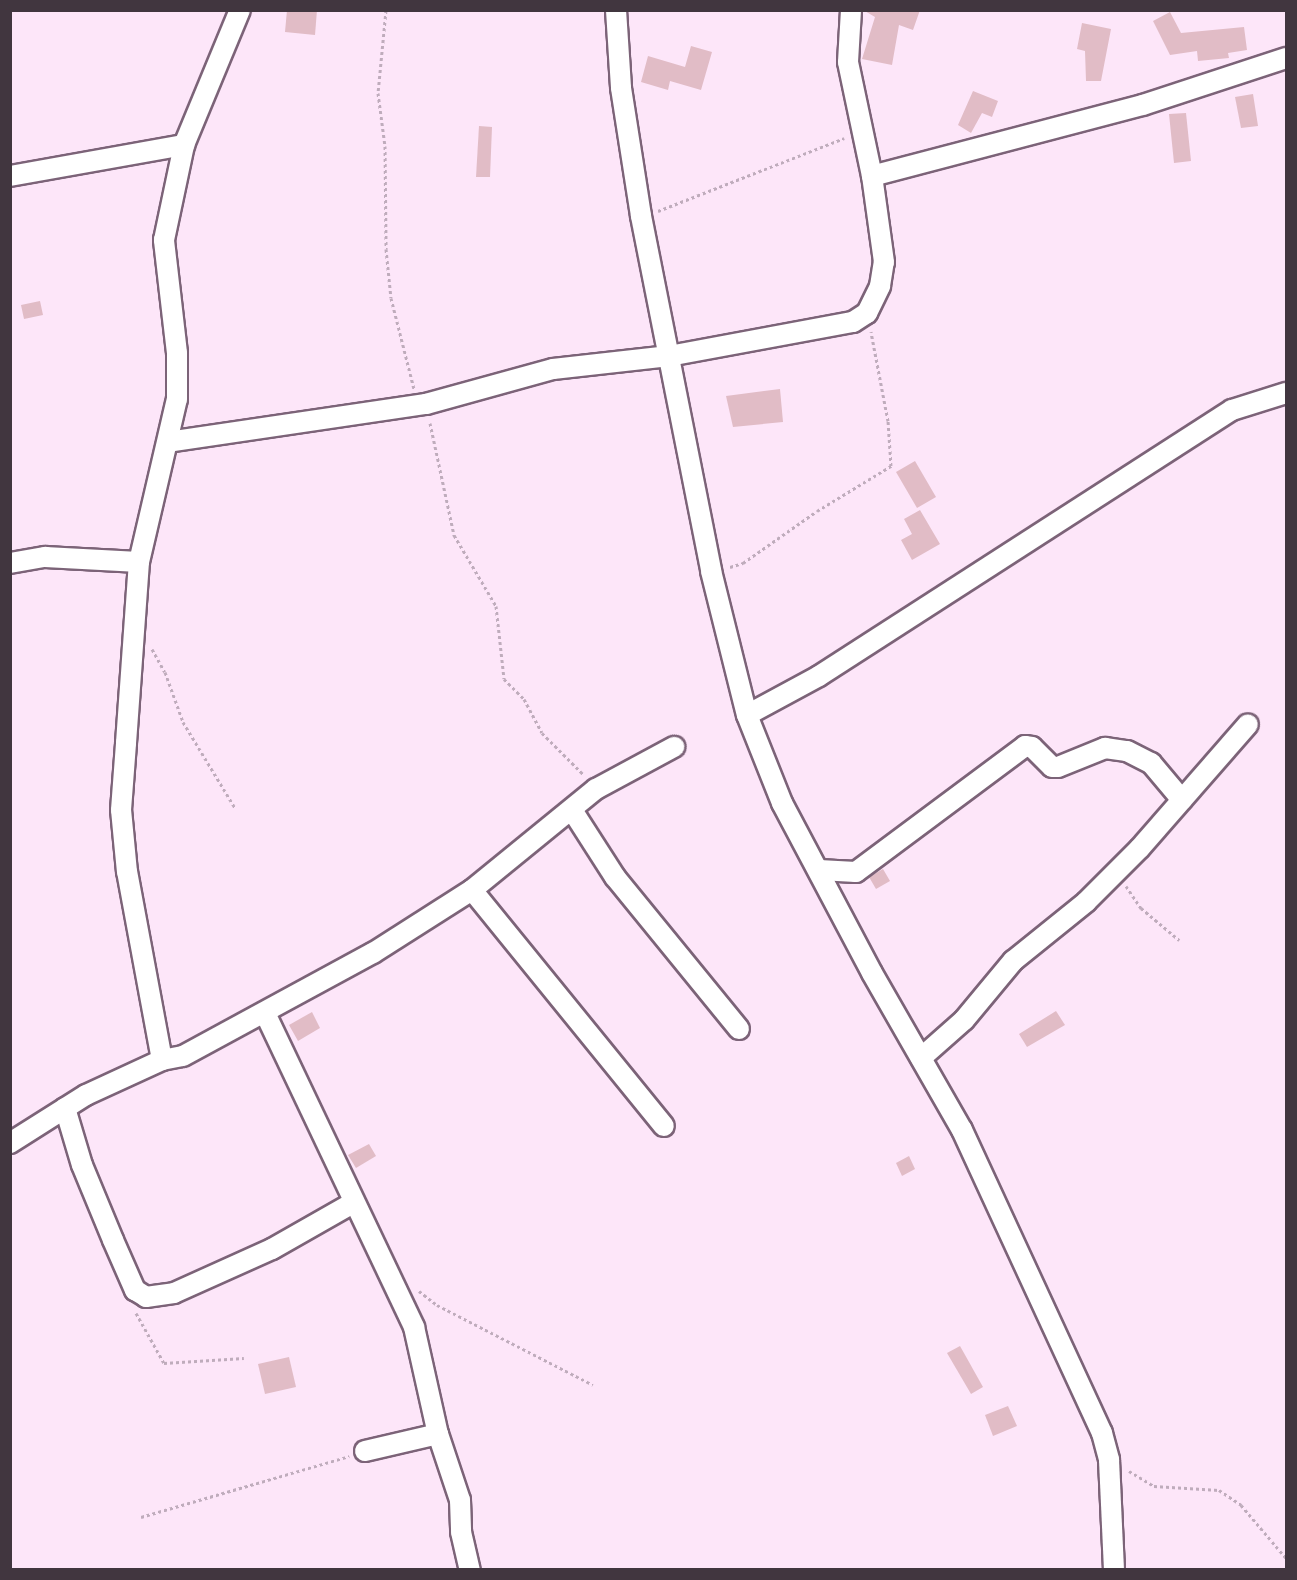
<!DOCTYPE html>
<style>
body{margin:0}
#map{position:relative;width:1297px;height:1580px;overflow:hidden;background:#fde6f9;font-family:"Fira Sans",sans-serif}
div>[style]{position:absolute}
.building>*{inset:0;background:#e1bcc6}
.path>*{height:3px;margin-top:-1.5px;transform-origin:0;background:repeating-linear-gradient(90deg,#bfacbc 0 3px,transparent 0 6px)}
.roads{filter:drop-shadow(2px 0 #7c6378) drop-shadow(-2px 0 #7c6378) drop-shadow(0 2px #7c6378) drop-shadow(0 -2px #7c6378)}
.street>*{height:20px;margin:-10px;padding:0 10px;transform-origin:10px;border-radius:10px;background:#fff}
span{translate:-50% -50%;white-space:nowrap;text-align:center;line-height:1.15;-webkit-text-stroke:5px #fff;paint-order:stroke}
.frame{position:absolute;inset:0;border:12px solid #41363f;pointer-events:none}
</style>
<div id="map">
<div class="building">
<div style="clip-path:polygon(287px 10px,317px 10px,315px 35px,285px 32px)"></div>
<div style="clip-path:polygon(863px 10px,920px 10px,913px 30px,899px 25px,892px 65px,862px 59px,875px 17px)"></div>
<div style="clip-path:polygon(1170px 12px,1181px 33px,1244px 27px,1247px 50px,1228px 53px,1229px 58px,1198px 61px,1197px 51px,1170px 55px,1153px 21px)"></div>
<div style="clip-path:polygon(1082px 23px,1111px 29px,1101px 81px,1086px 81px,1085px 51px,1077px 49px)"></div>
<div style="clip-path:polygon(691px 46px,712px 52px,701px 90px,670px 81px,668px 90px,641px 82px,648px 56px,685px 67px)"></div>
<div style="clip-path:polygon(973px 91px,998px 101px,992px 117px,982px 113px,971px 133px,958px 125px)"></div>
<div style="clip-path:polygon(1253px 94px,1258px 126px,1241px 128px,1235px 97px)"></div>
<div style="clip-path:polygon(1186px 113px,1191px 161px,1174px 163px,1169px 114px)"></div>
<div style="clip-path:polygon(479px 126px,492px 127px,490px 177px,476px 177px)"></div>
<div style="clip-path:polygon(40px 301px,43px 315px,24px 319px,21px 305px)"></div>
<div style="clip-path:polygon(780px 389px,783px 422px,733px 427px,726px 396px)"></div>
<div style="clip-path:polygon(915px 461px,936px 497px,917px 508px,896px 472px)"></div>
<div style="clip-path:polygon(920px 510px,940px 544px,912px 560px,901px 540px,912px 534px,904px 519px)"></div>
<div style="clip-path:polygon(883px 869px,890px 881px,876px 889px,869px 877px)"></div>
<div style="clip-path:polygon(1056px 1011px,1065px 1025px,1027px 1047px,1019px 1034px)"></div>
<div style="clip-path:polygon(312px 1012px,320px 1028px,298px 1041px,289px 1025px)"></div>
<div style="clip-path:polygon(369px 1144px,376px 1156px,356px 1168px,348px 1155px)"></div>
<div style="clip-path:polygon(909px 1156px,915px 1169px,902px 1176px,896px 1163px)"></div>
<div style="clip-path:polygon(960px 1346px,983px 1387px,971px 1394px,947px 1353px)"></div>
<div style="clip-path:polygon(289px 1357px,296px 1387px,265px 1394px,258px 1364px)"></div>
<div style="clip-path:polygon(1008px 1406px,1017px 1426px,993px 1436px,985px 1415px)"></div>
</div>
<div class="path">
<div style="left:386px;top:10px;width:83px;rotate:95.5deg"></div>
<div style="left:378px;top:93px;width:53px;rotate:82.5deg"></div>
<div style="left:385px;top:146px;width:103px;rotate:89.4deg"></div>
<div style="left:386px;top:249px;width:49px;rotate:84.2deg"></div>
<div style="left:391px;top:298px;width:94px;rotate:75.8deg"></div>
<div style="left:658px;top:211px;width:200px;rotate:-21.4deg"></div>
<div style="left:430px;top:423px;width:115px;rotate:77.9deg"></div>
<div style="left:454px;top:535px;width:82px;rotate:59.4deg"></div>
<div style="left:496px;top:606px;width:73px;rotate:83.7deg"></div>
<div style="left:504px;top:679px;width:28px;rotate:45deg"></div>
<div style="left:524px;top:699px;width:38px;rotate:62deg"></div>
<div style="left:542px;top:733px;width:59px;rotate:45deg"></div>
<div style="left:730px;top:567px;width:14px;rotate:-17deg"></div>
<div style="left:743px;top:563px;width:90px;rotate:-35.1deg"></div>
<div style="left:817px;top:511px;width:87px;rotate:-31.3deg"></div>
<div style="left:891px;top:466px;width:45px;rotate:-93.8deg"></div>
<div style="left:888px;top:421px;width:91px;rotate:-100.8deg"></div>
<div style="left:152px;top:649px;width:26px;rotate:61deg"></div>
<div style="left:165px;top:672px;width:53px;rotate:70.2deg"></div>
<div style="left:183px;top:722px;width:100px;rotate:58.8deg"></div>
<div style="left:1126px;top:886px;width:27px;rotate:56deg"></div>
<div style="left:1141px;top:908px;width:50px;rotate:40.1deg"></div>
<div style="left:419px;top:1291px;width:23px;rotate:38deg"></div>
<div style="left:437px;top:1305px;width:175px;rotate:27.1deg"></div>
<div style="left:136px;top:1313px;width:57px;rotate:60.8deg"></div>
<div style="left:164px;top:1363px;width:80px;rotate:-3.6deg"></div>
<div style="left:1129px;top:1471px;width:29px;rotate:31deg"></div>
<div style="left:1154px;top:1486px;width:65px;rotate:3.5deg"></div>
<div style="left:1219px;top:1490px;width:27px;rotate:34deg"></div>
<div style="left:1241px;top:1505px;width:70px;rotate:49.7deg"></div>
<div style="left:141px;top:1517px;width:217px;rotate:-16.3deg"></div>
</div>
<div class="roads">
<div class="street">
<div style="left:616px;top:10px;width:78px;rotate:86.3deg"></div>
<div style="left:621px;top:88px;width:130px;rotate:81.1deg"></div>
<div style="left:641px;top:216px;width:362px;rotate:78.8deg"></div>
<div style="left:711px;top:571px;width:148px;rotate:76deg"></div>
<div style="left:747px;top:715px;width:95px;rotate:68.3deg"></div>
<div style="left:782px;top:803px;width:192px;rotate:62.1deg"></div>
<div style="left:872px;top:973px;width:181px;rotate:60.2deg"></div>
<div style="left:962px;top:1130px;width:334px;rotate:65.2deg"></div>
<div style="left:1102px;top:1433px;width:28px;rotate:75deg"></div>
<div style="left:1109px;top:1460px;width:110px;rotate:87.4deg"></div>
<div style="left:10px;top:176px;width:177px;rotate:-10.1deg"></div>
<div style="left:872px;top:176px;width:280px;rotate:-14.7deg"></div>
<div style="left:1143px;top:105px;width:151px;rotate:-18.2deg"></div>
<div style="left:168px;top:442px;width:261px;rotate:-8.4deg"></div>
<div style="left:426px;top:404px;width:132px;rotate:-15.4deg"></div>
<div style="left:553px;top:369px;width:117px;rotate:-6.4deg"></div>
<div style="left:669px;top:356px;width:187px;rotate:-10.5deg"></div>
<div style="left:853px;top:322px;width:17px;rotate:-33deg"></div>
<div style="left:867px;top:313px;width:30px;rotate:-64deg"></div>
<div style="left:880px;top:286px;width:24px;rotate:-81deg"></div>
<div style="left:884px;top:262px;width:87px;rotate:-97.9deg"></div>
<div style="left:872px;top:176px;width:116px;rotate:-101.9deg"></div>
<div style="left:848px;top:62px;width:52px;rotate:-86.7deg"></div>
<div style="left:10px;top:563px;width:36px;rotate:-10deg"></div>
<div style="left:45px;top:557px;width:94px;rotate:3deg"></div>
<div style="left:747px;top:715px;width:82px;rotate:-28.4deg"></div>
<div style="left:819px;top:676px;width:491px;rotate:-32.8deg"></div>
<div style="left:1232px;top:410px;width:57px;rotate:-17.5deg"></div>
<div style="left:572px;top:810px;width:80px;rotate:57.3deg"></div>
<div style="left:615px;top:877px;width:196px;rotate:50.8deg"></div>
<div style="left:819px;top:870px;width:37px;rotate:3deg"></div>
<div style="left:856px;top:872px;width:211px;rotate:-36.7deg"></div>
<div style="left:1025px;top:746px;width:7px;rotate:8deg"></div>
<div style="left:1032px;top:747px;width:28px;rotate:45deg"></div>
<div style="left:1052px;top:767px;width:6px"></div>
<div style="left:1058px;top:767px;width:51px;rotate:-22deg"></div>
<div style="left:1105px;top:748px;width:22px;rotate:8deg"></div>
<div style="left:1127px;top:751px;width:27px;rotate:27deg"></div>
<div style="left:1151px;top:763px;width:48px;rotate:50deg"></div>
<div style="left:472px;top:890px;width:304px;rotate:50.9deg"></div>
<div style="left:265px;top:1013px;width:348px;rotate:64.6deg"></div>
<div style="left:414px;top:1327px;width:110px;rotate:77.4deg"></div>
<div style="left:438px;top:1434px;width:70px;rotate:71.6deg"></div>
<div style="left:460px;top:1500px;width:32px;rotate:88deg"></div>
<div style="left:461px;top:1532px;width:39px;rotate:77deg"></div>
<div style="left:921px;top:1058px;width:57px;rotate:-41.5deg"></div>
<div style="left:964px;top:1020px;width:77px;rotate:-50.3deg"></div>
<div style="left:1013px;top:961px;width:94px;rotate:-38.9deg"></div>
<div style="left:1086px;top:902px;width:76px;rotate:-45deg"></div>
<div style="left:1140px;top:848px;width:164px;rotate:-48.9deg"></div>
<div style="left:162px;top:1060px;width:191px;rotate:-100.5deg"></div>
<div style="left:127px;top:872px;width:62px;rotate:-95.5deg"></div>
<div style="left:121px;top:810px;width:67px;rotate:-85.7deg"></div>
<div style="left:126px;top:743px;width:181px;rotate:-85.9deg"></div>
<div style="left:139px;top:562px;width:167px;rotate:-76.9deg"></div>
<div style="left:177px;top:399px;width:46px;rotate:-90deg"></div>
<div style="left:177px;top:353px;width:114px;rotate:-96.6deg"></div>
<div style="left:164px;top:240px;width:97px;rotate:-78.1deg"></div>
<div style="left:184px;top:145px;width:146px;rotate:-67.5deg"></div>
<div style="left:65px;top:1108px;width:59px;rotate:73.4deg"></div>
<div style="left:82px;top:1165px;width:81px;rotate:67.5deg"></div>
<div style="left:113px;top:1240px;width:55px;rotate:66.3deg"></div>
<div style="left:135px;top:1290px;width:13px;rotate:32deg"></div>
<div style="left:146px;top:1297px;width:28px;rotate:-8deg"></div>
<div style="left:174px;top:1293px;width:107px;rotate:-24.2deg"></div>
<div style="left:272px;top:1249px;width:93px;rotate:-29.6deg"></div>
<div style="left:10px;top:1143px;width:90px;rotate:-32.3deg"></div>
<div style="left:86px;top:1095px;width:84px;rotate:-24.7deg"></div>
<div style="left:162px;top:1060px;width:21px;rotate:-11deg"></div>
<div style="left:183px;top:1056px;width:216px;rotate:-28.5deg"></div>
<div style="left:373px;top:953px;width:117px;rotate:-32.5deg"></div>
<div style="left:472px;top:890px;width:160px;rotate:-39.2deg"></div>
<div style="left:596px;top:789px;width:89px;rotate:-28.3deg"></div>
<div style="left:365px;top:1451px;width:75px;rotate:-13.1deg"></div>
</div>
</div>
<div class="frame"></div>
</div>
